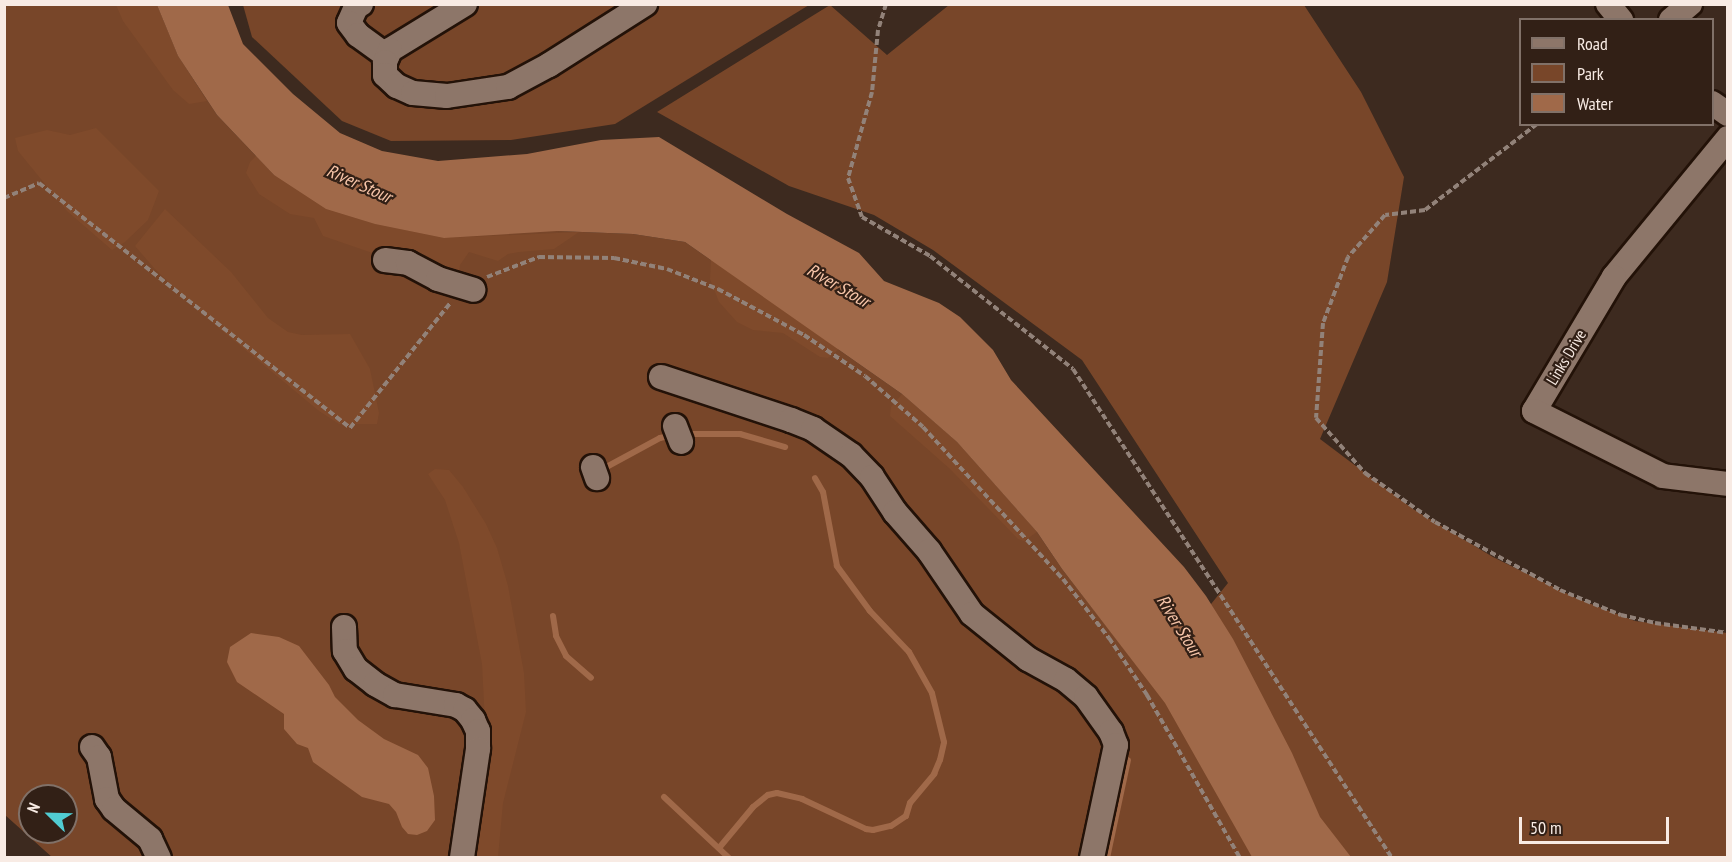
<!DOCTYPE html>
<style>
body{margin:0}
#map{position:relative;width:1732px;height:862px;overflow:hidden;background:#3d2a1f;font-family:"PT Sans Narrow",sans-serif}
div>[style]{position:absolute}
.green>*{inset:0;background:#784629}
.forest>*{inset:0;background:#7f4a2b}
.water>*{inset:0;background:#a06949}
.stream>*{height:6px;margin:-3px;padding:0 3px;transform-origin:3px;border-radius:3px;background:#a06949}
.path>*{height:4px;margin-top:-2px;transform-origin:0;background:repeating-linear-gradient(90deg,#928279 0 6px,transparent 0 9px)}
.roads{filter:drop-shadow(2px 0 #231208) drop-shadow(-2px 0 #231208) drop-shadow(0 2px #231208) drop-shadow(0 -2px #231208)}
.minor>*{height:24px;margin:-12px;padding:0 12px;transform-origin:12px;border-radius:12px;background:#8d7669}
span{translate:-50% -50%;white-space:nowrap;text-align:center;line-height:1.15;-webkit-text-stroke:4.5px #322016;paint-order:stroke}
.street-label{font-size:16px;color:#f8ebe4}
.water-label{font-size:18px;color:#f7c5a9;font-style:italic}
.frame{position:absolute;inset:0;border:6px solid #f8ebe4;pointer-events:none}
.legend{position:absolute;left:1519px;top:18px;width:195px;height:108px;box-sizing:border-box;background:#322016;border:2px solid #817168;margin:0;padding:8px 10px;list-style:none;font-size:18px;color:#f8ebe4}
.legend li{display:flex;align-items:center;gap:12px;height:30px}
.legend b{width:30px;border:2px solid #817168}
.north{position:absolute;left:18px;top:784px;width:60px;height:60px;box-sizing:border-box;background:#322016;border:2px solid #817168;border-radius:50%;rotate:293deg;font-size:16px;font-weight:700;line-height:24px;text-align:center;color:#f8ebe4}
.north::after{content:'';display:block;margin:auto;width:21px;height:27px;background:#51ccd2;clip-path:polygon(50% 0,100% 100%,50% 72%,0 100%)}
.scale{position:absolute;left:1519px;top:817px;width:150px;height:27px;box-sizing:border-box;border:3px solid #f8ebe4;border-top:0;padding-left:8px;font-size:18px;line-height:21px;white-space:nowrap;color:#f8ebe4;-webkit-text-stroke:4px #322016;paint-order:stroke}
</style>
<div id="map">
<div class="green">
<div style="clip-path:polygon(evenodd,5px 5px,157px 5px,178px 56px,217px 115px,274px 175px,557px 231px,633px 234px,685px 242px,902px 394px,957px 442px,1037px 532px,1062px 569px,1149px 681px,1228px 583px,1082px 360px,933px 250px,874px 215px,789px 186px,657px 112px,830px 5px,887px 55px,949px 5px,1304px 5px,1361px 92px,1404px 177px,1387px 282px,1320px 439px,1413px 509px,1493px 557px,1576px 598px,1635px 621px,1727px 633px,1727px 857px,53px 858px,5px 815px,5px 5px,30px 796px,66px 796px,66px 832px,30px 832px,30px 796px)"></div>
<div style="clip-path:polygon(243px 5px,809px 5px,615px 124px,511px 140px,391px 141px,342px 121px,252px 37px)"></div>
</div>
<div class="forest">
<div style="clip-path:polygon(116px 5px,157px 5px,178px 56px,207px 101px,189px 104px,173px 90px,123px 21px)"></div>
<div style="clip-path:polygon(96px 128px,159px 191px,148px 220px,125px 242px,112px 250px,67px 211px,18px 151px,15px 138px,47px 130px,70px 135px)"></div>
<div style="clip-path:polygon(256px 156px,274px 175px,326px 209px,375px 224px,444px 238px,579px 232px,554px 249px,519px 252px,508px 254px,498px 261px,469px 252px,460px 265px,459px 275px,384px 257px,323px 236px,314px 218px,290px 214px,259px 194px,246px 173px,250px 162px)"></div>
<div style="clip-path:polygon(165px 209px,231px 272px,268px 318px,288px 332px,302px 335px,350px 334px,370px 369px,379px 413px,377px 424px,339px 424px,319px 411px,196px 309px,154px 268px,135px 246px)"></div>
<div style="clip-path:polygon(711px 259px,727px 269px,839px 349px,828px 358px,820px 357px,783px 333px,753px 330px,737px 322px,719px 302px,710px 279px)"></div>
<div style="clip-path:polygon(902px 394px,957px 442px,1037px 532px,1024px 541px,1018px 539px,950px 469px,890px 416px,891px 407px)"></div>
<div style="clip-path:polygon(435px 469px,449px 470px,463px 487px,486px 524px,497px 548px,508px 586px,524px 673px,526px 712px,503px 803px,498px 857px,468px 857px,486px 742px,482px 664px,459px 543px,445px 500px,428px 474px)"></div>
</div>
<div class="water">
<div style="clip-path:polygon(157px 5px,228px 5px,243px 44px,293px 94px,340px 133px,382px 151px,438px 161px,527px 154px,601px 140px,659px 137px,787px 214px,859px 253px,884px 281px,939px 303px,960px 317px,993px 350px,1011px 380px,1184px 567px,1206px 596px,1233px 639px,1292px 753px,1320px 817px,1351px 857px,1252px 857px,1165px 703px,1062px 569px,1037px 532px,957px 442px,902px 394px,685px 242px,633px 234px,557px 231px,444px 238px,375px 224px,326px 209px,274px 175px,217px 115px,178px 56px)"></div>
<div style="clip-path:polygon(251px 633px,279px 637px,299px 646px,329px 685px,335px 697px,358px 720px,384px 739px,418px 755px,428px 768px,434px 796px,435px 820px,427px 831px,417px 835px,408px 834px,402px 827px,396px 812px,389px 804px,362px 797px,313px 762px,308px 748px,297px 744px,284px 729px,284px 714px,237px 682px,227px 662px,230px 647px)"></div>
</div>
<div class="stream">
<div style="left:683px;top:434px;width:57px"></div>
<div style="left:740px;top:434px;width:47px;rotate:16.1deg"></div>
<div style="left:599px;top:471px;width:69px;rotate:-28.4deg"></div>
<div style="left:660px;top:438px;width:13px;rotate:-13deg"></div>
<div style="left:553px;top:616px;width:20px;rotate:81deg"></div>
<div style="left:556px;top:636px;width:22px;rotate:63deg"></div>
<div style="left:566px;top:656px;width:33px;rotate:41deg"></div>
<div style="left:664px;top:797px;width:89px;rotate:43.2deg"></div>
<div style="left:719px;top:848px;width:53px;rotate:-50.3deg"></div>
<div style="left:753px;top:807px;width:19px;rotate:-39deg"></div>
<div style="left:768px;top:795px;width:9px;rotate:-13deg"></div>
<div style="left:777px;top:793px;width:26px;rotate:13deg"></div>
<div style="left:802px;top:799px;width:71px;rotate:25.1deg"></div>
<div style="left:866px;top:829px;width:7px;rotate:8deg"></div>
<div style="left:873px;top:830px;width:18px;rotate:-13deg"></div>
<div style="left:891px;top:826px;width:18px;rotate:-34deg"></div>
<div style="left:906px;top:816px;width:14px;rotate:-73deg"></div>
<div style="left:910px;top:803px;width:38px;rotate:-50deg"></div>
<div style="left:934px;top:774px;width:15px;rotate:-67deg"></div>
<div style="left:940px;top:760px;width:18px;rotate:-77deg"></div>
<div style="left:944px;top:742px;width:50px;rotate:-103.8deg"></div>
<div style="left:932px;top:693px;width:47px;rotate:-119.3deg"></div>
<div style="left:909px;top:652px;width:57px;rotate:-133.6deg"></div>
<div style="left:870px;top:611px;width:56px;rotate:-126.3deg"></div>
<div style="left:837px;top:566px;width:75px;rotate:-100.7deg"></div>
<div style="left:823px;top:492px;width:16px;rotate:-120deg"></div>
<div style="left:1107px;top:858px;width:100px;rotate:-77.9deg"></div>
</div>
<div class="path">
<div style="left:886px;top:4px;width:27px;rotate:107deg"></div>
<div style="left:878px;top:30px;width:62px;rotate:95.5deg"></div>
<div style="left:872px;top:92px;width:89px;rotate:105.6deg"></div>
<div style="left:848px;top:178px;width:41px;rotate:70.3deg"></div>
<div style="left:862px;top:217px;width:78px;rotate:29.8deg"></div>
<div style="left:930px;top:256px;width:182px;rotate:38.3deg"></div>
<div style="left:1073px;top:369px;width:584px;rotate:56.88deg"></div>
<div style="left:1537px;top:124px;width:141px;rotate:142.5deg"></div>
<div style="left:1425px;top:210px;width:40px;rotate:172.9deg"></div>
<div style="left:1385px;top:215px;width:56px;rotate:131.4deg"></div>
<div style="left:1348px;top:257px;width:71px;rotate:110.7deg"></div>
<div style="left:1323px;top:323px;width:95px;rotate:94.2deg"></div>
<div style="left:1316px;top:418px;width:74px;rotate:48.3deg"></div>
<div style="left:1365px;top:473px;width:85px;rotate:35deg"></div>
<div style="left:1435px;top:522px;width:142px;rotate:28.5deg"></div>
<div style="left:1560px;top:590px;width:66px;rotate:22.3deg"></div>
<div style="left:1621px;top:615px;width:35px;rotate:13deg"></div>
<div style="left:1655px;top:623px;width:74px;rotate:7.8deg"></div>
<div style="left:4px;top:198px;width:38px;rotate:-23deg"></div>
<div style="left:39px;top:183px;width:396px;rotate:38.2deg"></div>
<div style="left:350px;top:428px;width:160px;rotate:-51.3deg"></div>
<div style="left:487px;top:277px;width:56px;rotate:-21deg"></div>
<div style="left:539px;top:257px;width:75px;rotate:0.8deg"></div>
<div style="left:614px;top:258px;width:54px;rotate:11.7deg"></div>
<div style="left:667px;top:269px;width:55px;rotate:21.4deg"></div>
<div style="left:718px;top:289px;width:98px;rotate:28.1deg"></div>
<div style="left:804px;top:335px;width:73px;rotate:33.9deg"></div>
<div style="left:865px;top:376px;width:77px;rotate:41.3deg"></div>
<div style="left:923px;top:427px;width:207px;rotate:47.4deg"></div>
<div style="left:1063px;top:579px;width:75px;rotate:52.1deg"></div>
<div style="left:1109px;top:638px;width:69px;rotate:56.3deg"></div>
<div style="left:1147px;top:695px;width:188px;rotate:60.3deg"></div>
</div>
<div class="roads">
<div class="minor">
<div style="left:361px;top:4px;width:6px;rotate:149deg"></div>
<div style="left:356px;top:7px;width:17px;rotate:114deg"></div>
<div style="left:349px;top:23px;width:15px;rotate:53deg"></div>
<div style="left:358px;top:35px;width:36px;rotate:36deg"></div>
<div style="left:465px;top:4px;width:88px;rotate:148.5deg"></div>
<div style="left:390px;top:50px;width:13px;rotate:113deg"></div>
<div style="left:385px;top:62px;width:13px;rotate:90deg"></div>
<div style="left:385px;top:75px;width:16px;rotate:43deg"></div>
<div style="left:397px;top:86px;width:17px;rotate:24deg"></div>
<div style="left:413px;top:93px;width:34px;rotate:5deg"></div>
<div style="left:447px;top:96px;width:62px;rotate:-8.4deg"></div>
<div style="left:508px;top:87px;width:47px;rotate:-28.2deg"></div>
<div style="left:549px;top:65px;width:114px;rotate:-32.4deg"></div>
<div style="left:1608px;top:4px;width:21px;rotate:51deg"></div>
<div style="left:1671px;top:20px;width:25px;rotate:-40deg"></div>
<div style="left:1712px;top:103px;width:19px;rotate:35deg"></div>
<div style="left:1728px;top:138px;width:180px;rotate:129.4deg"></div>
<div style="left:1614px;top:277px;width:156px;rotate:120.8deg"></div>
<div style="left:1534px;top:411px;width:144px;rotate:26.7deg"></div>
<div style="left:1663px;top:476px;width:65px;rotate:7deg"></div>
<div style="left:385px;top:260px;width:23px;rotate:7deg"></div>
<div style="left:408px;top:263px;width:34px;rotate:28deg"></div>
<div style="left:438px;top:279px;width:37px;rotate:17deg"></div>
<div style="left:661px;top:377px;width:137px;rotate:18.3deg"></div>
<div style="left:791px;top:420px;width:24px;rotate:22deg"></div>
<div style="left:813px;top:429px;width:46px;rotate:34.4deg"></div>
<div style="left:851px;top:455px;width:30px;rotate:46deg"></div>
<div style="left:872px;top:477px;width:42px;rotate:56.7deg"></div>
<div style="left:895px;top:512px;width:52px;rotate:48.9deg"></div>
<div style="left:929px;top:551px;width:76px;rotate:55.7deg"></div>
<div style="left:972px;top:614px;width:72px;rotate:38.8deg"></div>
<div style="left:1028px;top:659px;width:43px;rotate:28.9deg"></div>
<div style="left:1066px;top:680px;width:26px;rotate:40deg"></div>
<div style="left:1086px;top:697px;width:43px;rotate:54.5deg"></div>
<div style="left:1111px;top:732px;width:14px;rotate:69deg"></div>
<div style="left:1116px;top:745px;width:116px;rotate:102deg"></div>
<div style="left:675px;top:426px;width:17px;rotate:69deg"></div>
<div style="left:593px;top:467px;width:12px;rotate:70deg"></div>
<div style="left:344px;top:627px;width:24px;rotate:88deg"></div>
<div style="left:345px;top:651px;width:21px;rotate:59deg"></div>
<div style="left:356px;top:669px;width:24px;rotate:38deg"></div>
<div style="left:375px;top:684px;width:23px;rotate:29deg"></div>
<div style="left:395px;top:695px;width:62px;rotate:9.3deg"></div>
<div style="left:456px;top:705px;width:10px;rotate:29deg"></div>
<div style="left:465px;top:710px;width:13px;rotate:51deg"></div>
<div style="left:473px;top:720px;width:12px;rotate:66deg"></div>
<div style="left:478px;top:731px;width:18px;rotate:90deg"></div>
<div style="left:478px;top:749px;width:110px;rotate:98.4deg"></div>
<div style="left:92px;top:747px;width:12px;rotate:55deg"></div>
<div style="left:99px;top:757px;width:43px;rotate:79.2deg"></div>
<div style="left:107px;top:799px;width:12px;rotate:55deg"></div>
<div style="left:114px;top:809px;width:47px;rotate:39.8deg"></div>
<div style="left:150px;top:839px;width:21px;rotate:65deg"></div>
</div>
</div>
<div class="street-label">
<span style="left:1566px;top:357px;rotate:-59deg">Links Drive</span>
</div>
<div class="water-label">
<span style="left:359px;top:184px;rotate:24deg">River Stour</span>
<span style="left:838px;top:286px;rotate:30deg">River Stour</span>
<span style="left:1179px;top:626px;rotate:58deg">River Stour</span>
</div>
<div class="frame"></div>
<ul class="legend">
<li><b style="height:8px;background:#8d7669"></b>Road</li>
<li><b style="height:16px;background:#784629"></b>Park</li>
<li><b style="height:16px;background:#a06949"></b>Water</li>
</ul>
<div class="north">N</div>
<div class="scale">50 m</div>
</div>
